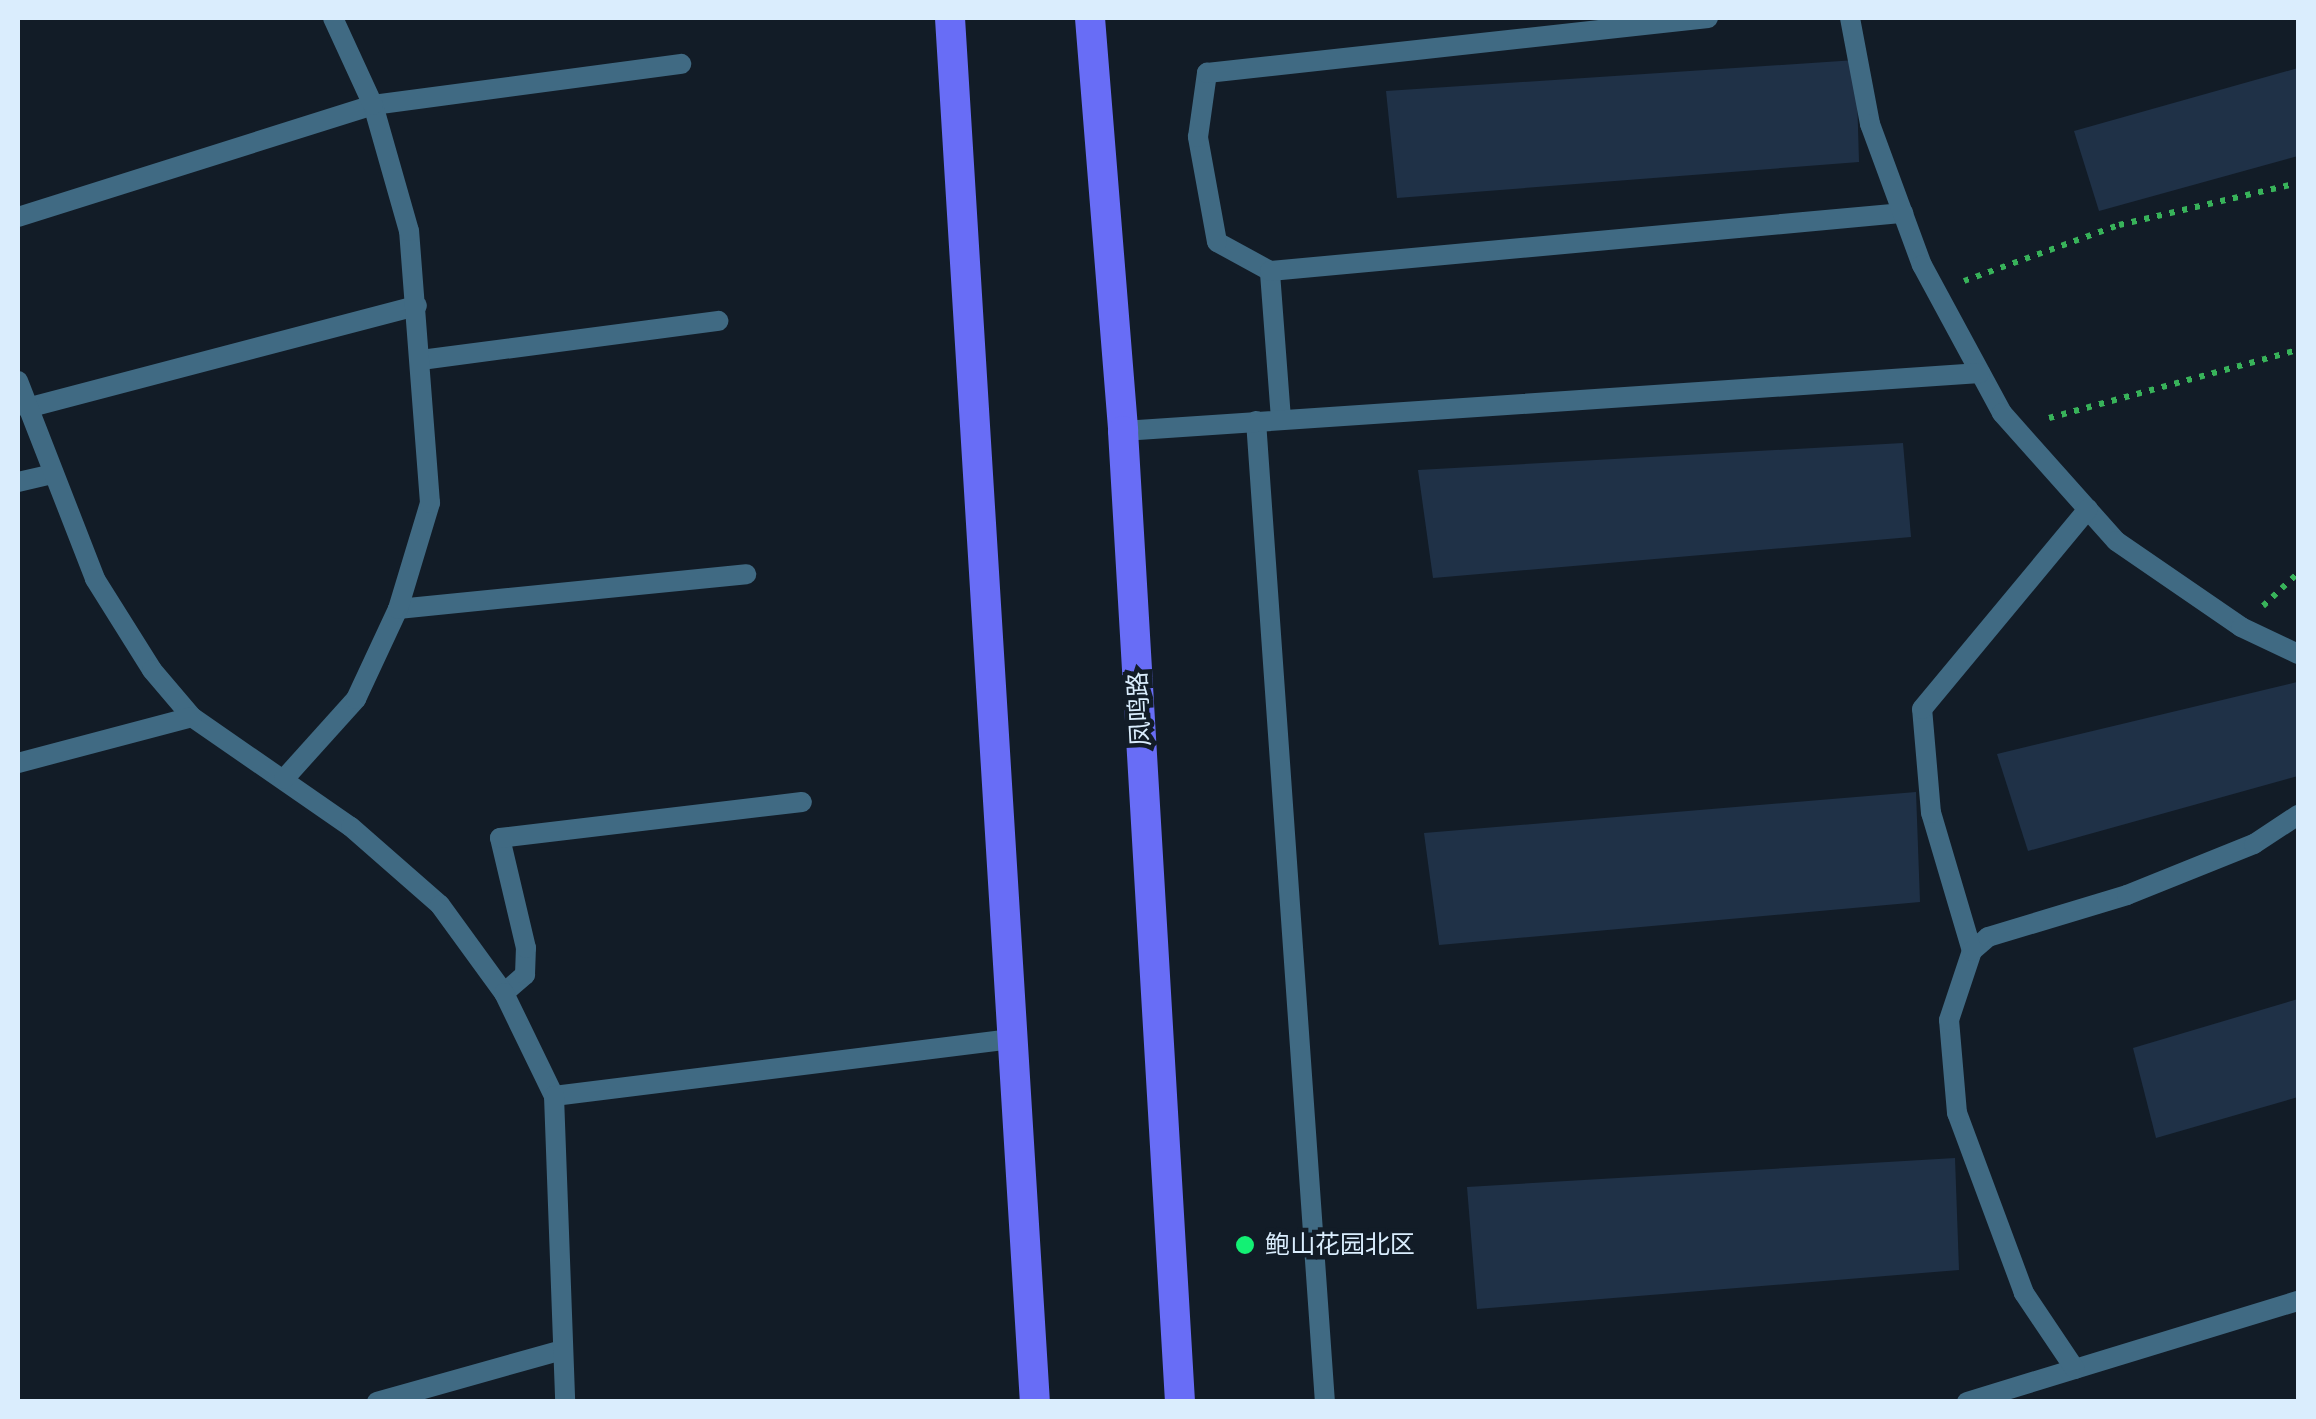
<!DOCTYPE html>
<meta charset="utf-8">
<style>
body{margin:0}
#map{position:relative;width:2316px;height:1419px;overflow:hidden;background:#121c27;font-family:"Nunito Sans","Noto Sans SC",sans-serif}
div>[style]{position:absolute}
.building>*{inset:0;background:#1f3147}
.path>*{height:6px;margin-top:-3px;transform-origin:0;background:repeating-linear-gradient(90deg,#38b35a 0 5px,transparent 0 13px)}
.lane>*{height:20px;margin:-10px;padding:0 10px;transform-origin:10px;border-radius:10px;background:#406a83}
.street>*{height:20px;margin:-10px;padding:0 10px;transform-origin:10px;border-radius:10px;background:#406a83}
.primary>*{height:30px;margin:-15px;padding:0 15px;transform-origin:15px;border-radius:15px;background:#686df6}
.dots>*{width:28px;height:28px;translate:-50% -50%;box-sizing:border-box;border:5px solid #121c27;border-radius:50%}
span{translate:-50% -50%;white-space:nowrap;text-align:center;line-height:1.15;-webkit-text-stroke:9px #121c27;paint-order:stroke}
.street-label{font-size:25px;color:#daedfd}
.poi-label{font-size:25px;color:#daedfd}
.left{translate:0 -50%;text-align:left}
.frame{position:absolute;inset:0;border:20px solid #daedfd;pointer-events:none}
</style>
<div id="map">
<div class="building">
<div style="clip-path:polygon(1856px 60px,1859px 162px,1397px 198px,1386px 91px)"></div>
<div style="clip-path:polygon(2298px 68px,2298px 156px,2099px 211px,2074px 131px)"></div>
<div style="clip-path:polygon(1903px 443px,1911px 537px,1433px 578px,1418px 470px)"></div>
<div style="clip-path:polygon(2297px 682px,2298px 776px,2028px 851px,1997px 754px)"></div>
<div style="clip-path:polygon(1916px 792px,1920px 902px,1439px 945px,1424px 833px)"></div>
<div style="clip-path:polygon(2298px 999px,2298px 1097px,2156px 1138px,2133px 1048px)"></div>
<div style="clip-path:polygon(1955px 1158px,1959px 1270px,1477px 1309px,1467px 1187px)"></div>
</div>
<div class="path">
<div style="left:1964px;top:281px;width:165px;rotate:-19.9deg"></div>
<div style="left:2119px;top:225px;width:184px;rotate:-13.2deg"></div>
<div style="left:2049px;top:418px;width:258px;rotate:-15.3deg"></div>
<div style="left:2263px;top:606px;width:48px;rotate:-43.3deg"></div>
</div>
<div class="lane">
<div style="left:18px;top:217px;width:372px;rotate:-17.5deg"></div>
<div style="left:373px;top:105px;width:311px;rotate:-7.6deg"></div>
<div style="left:1270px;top:271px;width:60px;rotate:-151.3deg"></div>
<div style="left:1217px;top:242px;width:107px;rotate:-100.3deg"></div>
<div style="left:1198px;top:137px;width:65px;rotate:-82deg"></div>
<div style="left:1207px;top:73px;width:504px;rotate:-6.26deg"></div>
<div style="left:421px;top:360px;width:300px;rotate:-7.5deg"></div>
<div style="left:27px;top:408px;width:403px;rotate:-14.7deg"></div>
<div style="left:1281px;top:419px;width:148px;rotate:-94.3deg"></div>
<div style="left:1270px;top:271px;width:636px;rotate:-5.24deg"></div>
<div style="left:18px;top:482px;width:35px;rotate:-13deg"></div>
<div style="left:398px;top:609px;width:350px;rotate:-5.7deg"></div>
<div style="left:504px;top:993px;width:28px;rotate:-41deg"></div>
<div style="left:525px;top:975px;width:27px;rotate:-88deg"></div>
<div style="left:526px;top:948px;width:113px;rotate:-103.3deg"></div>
<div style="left:500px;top:838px;width:304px;rotate:-6.8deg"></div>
<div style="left:377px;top:1402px;width:192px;rotate:-15.7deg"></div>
<div style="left:1967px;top:1402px;width:346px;rotate:-17deg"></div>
</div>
<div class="street">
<div style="left:1850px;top:18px;width:108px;rotate:79.3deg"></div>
<div style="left:1870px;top:124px;width:150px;rotate:69.8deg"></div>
<div style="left:1922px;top:265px;width:168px;rotate:61.6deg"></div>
<div style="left:2002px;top:413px;width:171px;rotate:48.3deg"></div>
<div style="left:2116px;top:541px;width:152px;rotate:34.5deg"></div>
<div style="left:2241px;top:627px;width:63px;rotate:25.3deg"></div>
<div style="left:18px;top:381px;width:212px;rotate:68.7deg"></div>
<div style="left:95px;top:579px;width:107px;rotate:57.9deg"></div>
<div style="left:152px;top:670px;width:62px;rotate:49.6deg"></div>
<div style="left:192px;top:717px;width:193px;rotate:34.7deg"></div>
<div style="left:351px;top:827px;width:118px;rotate:41.2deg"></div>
<div style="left:440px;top:905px;width:109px;rotate:54deg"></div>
<div style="left:504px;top:993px;width:114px;rotate:64.1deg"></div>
<div style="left:554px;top:1096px;width:463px;rotate:-7.1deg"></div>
<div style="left:1256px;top:421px;width:983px;rotate:85.98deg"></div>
<div style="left:1123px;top:431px;width:859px;rotate:-3.87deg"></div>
<div style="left:18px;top:763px;width:180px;rotate:-14.8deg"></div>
<div style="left:284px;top:779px;width:108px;rotate:-48deg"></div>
<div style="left:356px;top:699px;width:99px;rotate:-65deg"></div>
<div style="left:398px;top:609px;width:111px;rotate:-73.2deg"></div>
<div style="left:430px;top:503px;width:273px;rotate:-94.4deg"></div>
<div style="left:409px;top:231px;width:131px;rotate:-105.9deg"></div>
<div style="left:373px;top:105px;width:96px;rotate:-114.7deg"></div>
<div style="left:1972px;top:951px;width:144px;rotate:-106.5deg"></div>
<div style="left:1931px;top:813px;width:104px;rotate:-94.9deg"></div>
<div style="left:1922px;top:709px;width:260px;rotate:-50.3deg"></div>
<div style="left:554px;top:1096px;width:306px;rotate:87.9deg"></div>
<div style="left:2075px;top:1369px;width:92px;rotate:-123.9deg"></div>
<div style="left:2024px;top:1293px;width:192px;rotate:-110.4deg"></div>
<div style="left:1957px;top:1113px;width:93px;rotate:-94.9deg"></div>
<div style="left:1949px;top:1020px;width:73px;rotate:-71.6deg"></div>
<div style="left:1972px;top:951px;width:21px;rotate:-41deg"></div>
<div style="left:1988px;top:937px;width:145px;rotate:-16.8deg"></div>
<div style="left:2127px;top:895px;width:137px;rotate:-21.9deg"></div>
<div style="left:2254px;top:844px;width:53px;rotate:-33.4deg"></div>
</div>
<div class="primary">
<div style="left:950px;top:18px;width:1387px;rotate:86.49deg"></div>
<div style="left:1090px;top:18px;width:414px;rotate:85.4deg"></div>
<div style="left:1123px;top:431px;width:973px;rotate:86.64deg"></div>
</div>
<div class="dots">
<div style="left:1245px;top:1245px;background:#13f074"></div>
</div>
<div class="street-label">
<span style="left:1140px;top:709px;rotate:-93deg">凤鸣路</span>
</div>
<div class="poi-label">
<span class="left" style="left:1265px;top:1245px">鲍山花园北区</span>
</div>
<div class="frame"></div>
</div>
